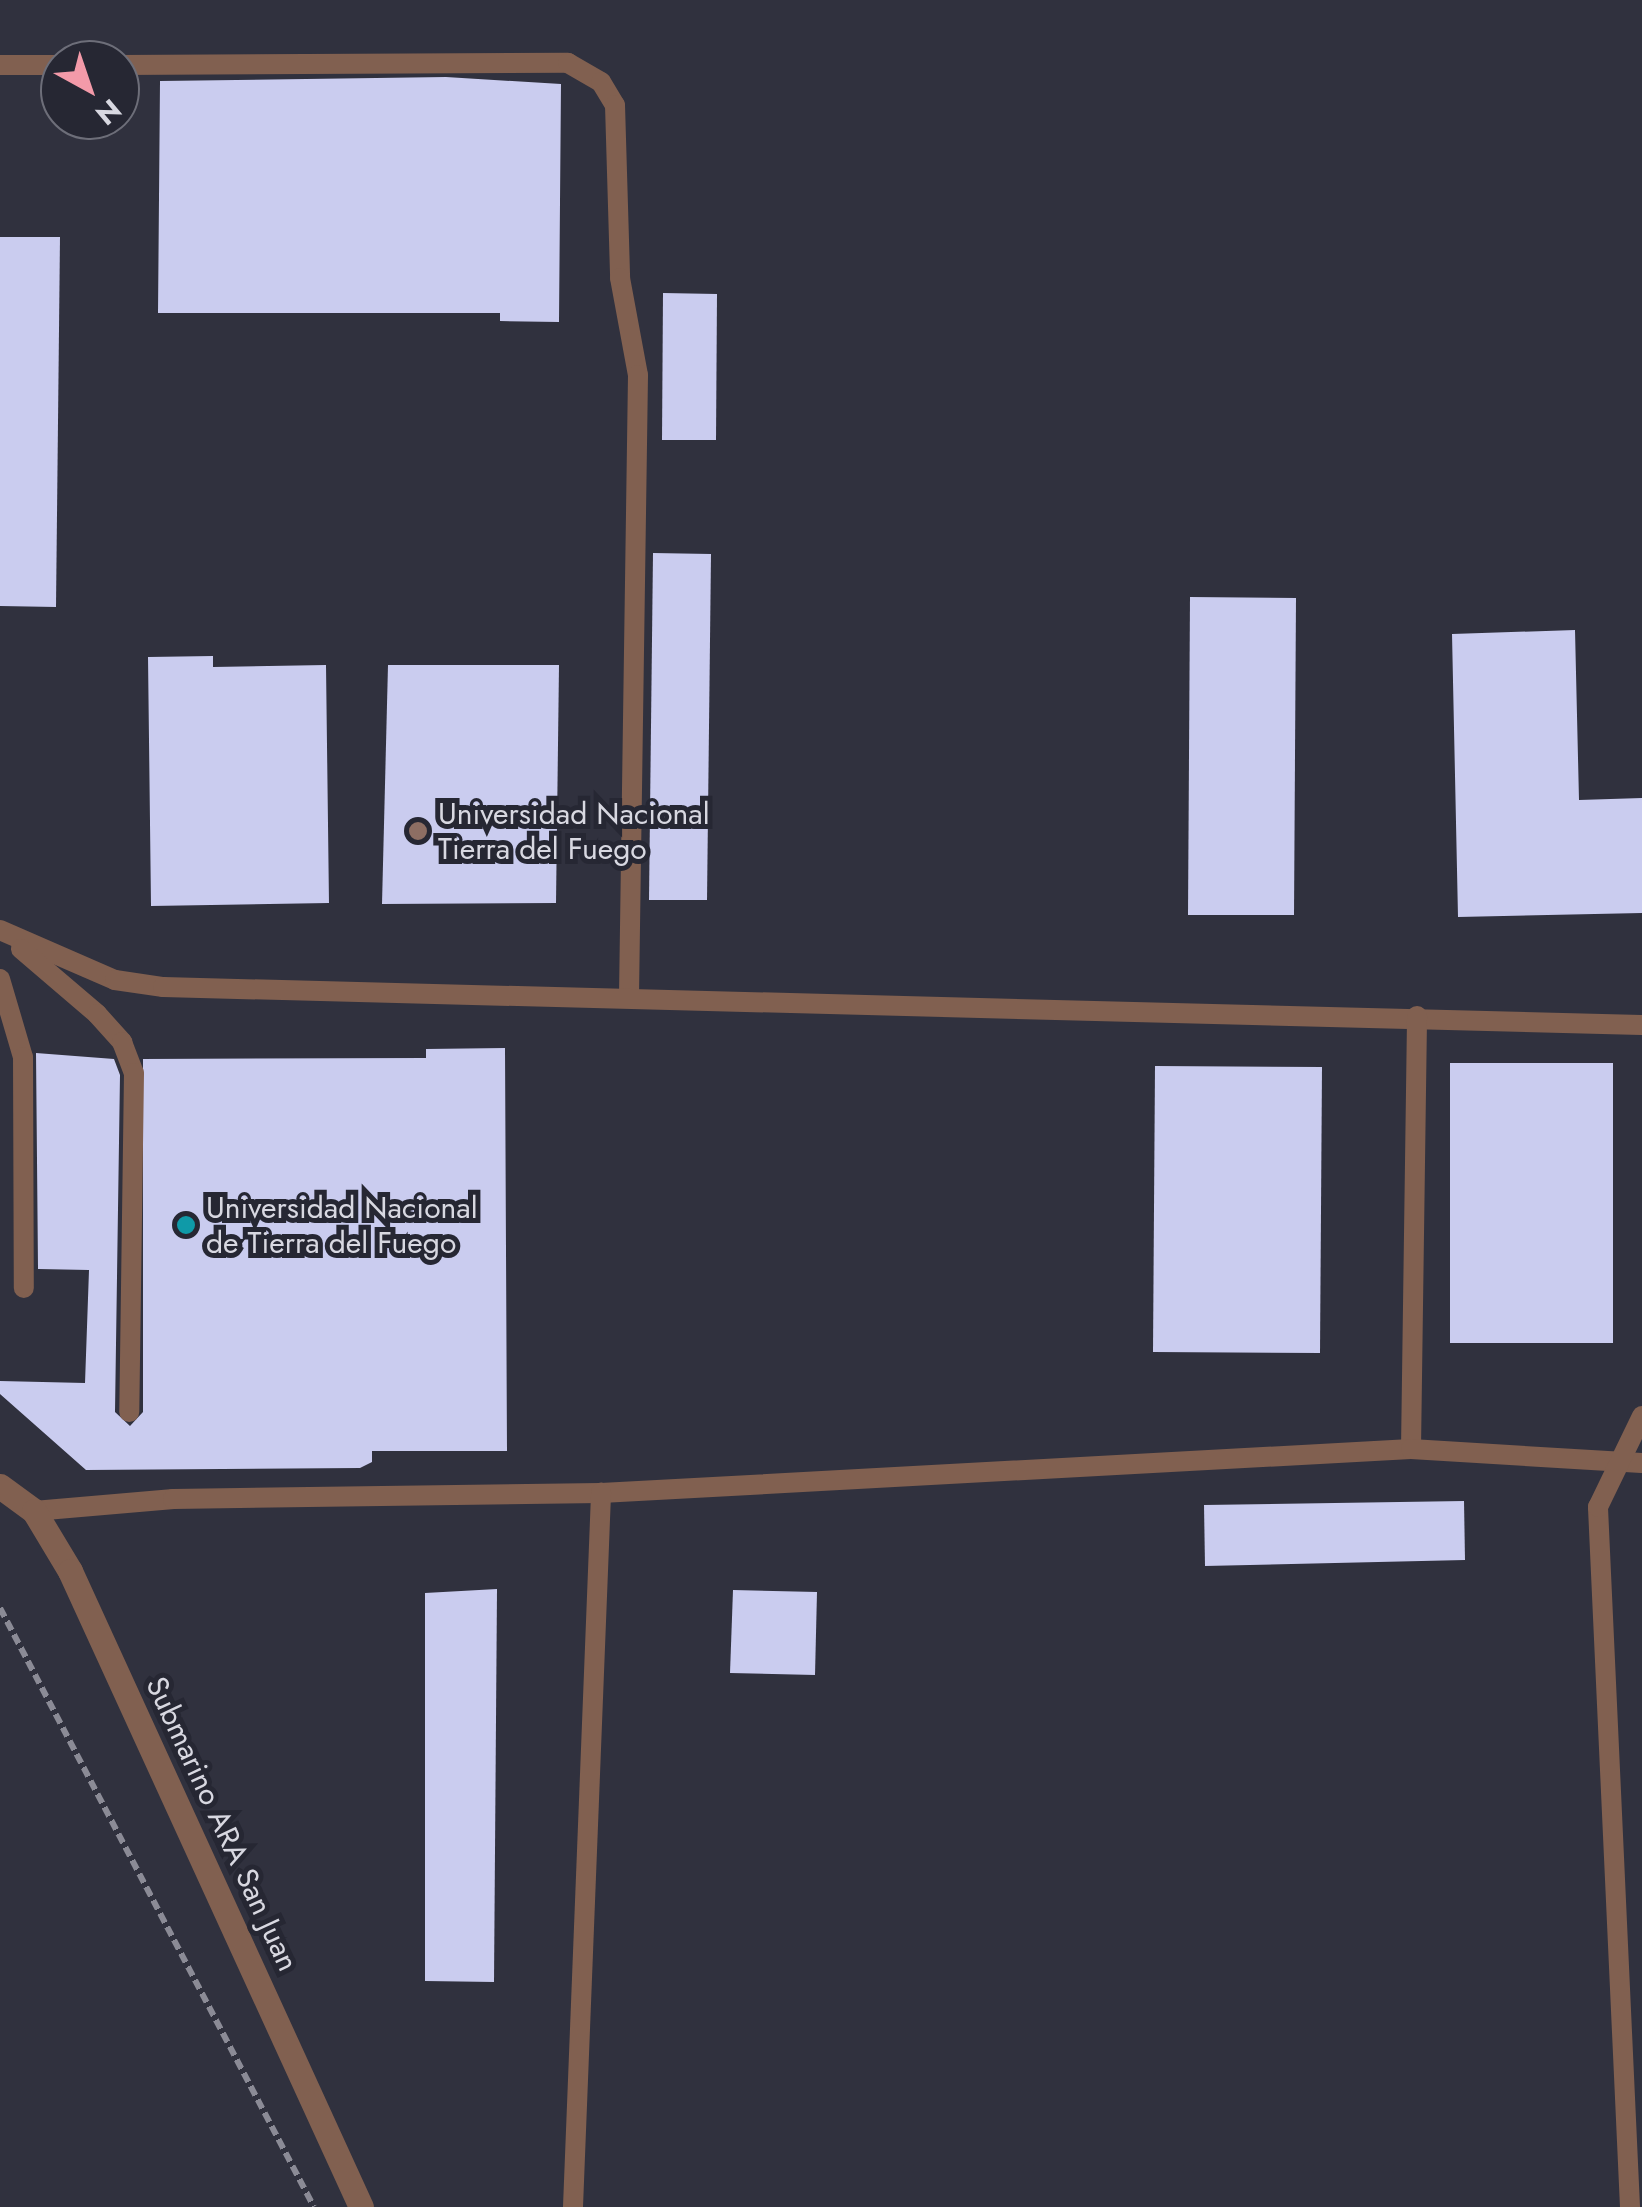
<!DOCTYPE html>
<style>
body{margin:0}
#map{position:relative;width:1642px;height:2207px;overflow:hidden;background:#30313e;font-family:Jost,sans-serif}
div>[style]{position:absolute}
.building>*{inset:0;background:#caccef}
.path>*{height:6px;margin-top:-3px;transform-origin:0;background:repeating-linear-gradient(90deg,#8b8b96 0 10px,transparent 0 15px)}
.lane>*{height:20px;margin:-10px;padding:0 10px;transform-origin:10px;border-radius:10px;background:#816050}
.street>*{height:25px;margin:-12.5px;padding:0 12.5px;transform-origin:12.5px;border-radius:12.5px;background:#816050}
.dots>*{width:28px;height:28px;translate:-50% -50%;box-sizing:border-box;border:5px solid #262733;border-radius:50%}
span{translate:-50% -50%;white-space:nowrap;text-align:center;line-height:1.15;-webkit-text-stroke:10px #262733;paint-order:stroke}
.poi-label{font-size:30px;color:#d8d8e1}
.left{translate:0 -50%;text-align:left}
.street-label{font-size:30px;color:#d8d8e1}
.north{position:absolute;left:40px;top:40px;width:100px;height:100px;box-sizing:border-box;background:#262733;border:2px solid #6d6e79;border-radius:50%;rotate:140deg;font-size:28px;font-weight:700;line-height:40px;text-align:center;color:#d8d8e1}
.north::after{content:'';display:block;margin:auto;width:35px;height:45px;background:#f39aa9;clip-path:polygon(50% 0,100% 100%,50% 72%,0 100%)}
</style>
<div id="map">
<div class="building">
<div style="clip-path:polygon(446px 77px,561px 84px,559px 322px,500px 321px,500px 313px,158px 313px,160px 81px)"></div>
<div style="clip-path:polygon(0 237px,60px 237px,56px 607px,0 606px)"></div>
<div style="clip-path:polygon(663px 293px,717px 294px,716px 440px,662px 440px)"></div>
<div style="clip-path:polygon(653px 553px,711px 554px,707px 900px,649px 900px)"></div>
<div style="clip-path:polygon(1190px 597px,1296px 598px,1294px 915px,1188px 915px)"></div>
<div style="clip-path:polygon(1575px 630px,1579px 800px,1642px 798px,1642px 913px,1458px 917px,1452px 634px)"></div>
<div style="clip-path:polygon(213px 656px,213px 667px,326px 665px,329px 903px,151px 906px,148px 657px)"></div>
<div style="clip-path:polygon(388px 665px,559px 665px,556px 903px,382px 904px)"></div>
<div style="clip-path:polygon(505px 1048px,507px 1451px,372px 1451px,372px 1462px,360px 1468px,86px 1470px,0 1394px,0 1381px,85px 1383px,89px 1270px,38px 1269px,36px 1053px,114px 1059px,120px 1075px,115px 1412px,130px 1426px,143px 1412px,143px 1059px,426px 1058px,426px 1049px)"></div>
<div style="clip-path:polygon(1450px 1063px,1613px 1063px,1613px 1343px,1450px 1343px)"></div>
<div style="clip-path:polygon(1155px 1066px,1322px 1067px,1320px 1353px,1153px 1352px)"></div>
<div style="clip-path:polygon(1464px 1501px,1465px 1560px,1205px 1566px,1204px 1505px)"></div>
<div style="clip-path:polygon(497px 1589px,494px 1982px,425px 1981px,425px 1593px)"></div>
<div style="clip-path:polygon(733px 1590px,817px 1592px,815px 1675px,730px 1673px)"></div>
</div>
<div class="path">
<div style="left:0;top:1608px;width:676px;rotate:62.34deg"></div>
</div>
<div class="lane">
<div style="left:0;top:65px;width:60px"></div>
<div style="left:120px;top:65px;width:448px;rotate:-0.3deg"></div>
<div style="left:568px;top:63px;width:38px;rotate:30deg"></div>
<div style="left:601px;top:82px;width:27px;rotate:59deg"></div>
<div style="left:615px;top:105px;width:173px;rotate:88.3deg"></div>
<div style="left:620px;top:278px;width:99px;rotate:79.5deg"></div>
<div style="left:638px;top:375px;width:623px;rotate:90.83deg"></div>
<div style="left:0;top:930px;width:125px;rotate:23.5deg"></div>
<div style="left:115px;top:980px;width:49px;rotate:8.3deg"></div>
<div style="left:163px;top:987px;width:1479px;rotate:1.47deg"></div>
<div style="left:21px;top:949px;width:100px;rotate:40.5deg"></div>
<div style="left:97px;top:1014px;width:38px;rotate:48deg"></div>
<div style="left:122px;top:1042px;width:33px;rotate:69deg"></div>
<div style="left:134px;top:1073px;width:339px;rotate:90.8deg"></div>
<div style="left:0;top:979px;width:81px;rotate:73.6deg"></div>
<div style="left:23px;top:1057px;width:231px;rotate:89.8deg"></div>
<div style="left:1411px;top:1449px;width:433px;rotate:-89.2deg"></div>
<div style="left:34px;top:1511px;width:140px;rotate:-4.9deg"></div>
<div style="left:173px;top:1499px;width:428px;rotate:-0.8deg"></div>
<div style="left:601px;top:1493px;width:811px;rotate:-3.11deg"></div>
<div style="left:1411px;top:1449px;width:231px;rotate:3.5deg"></div>
<div style="left:573px;top:2207px;width:715px;rotate:-87.75deg"></div>
<div style="left:1630px;top:2207px;width:701px;rotate:-92.62deg"></div>
<div style="left:1598px;top:1507px;width:101px;rotate:-64.2deg"></div>
</div>
<div class="street">
<div style="left:0;top:1486px;width:42px;rotate:36.3deg"></div>
<div style="left:34px;top:1511px;width:70px;rotate:59deg"></div>
<div style="left:70px;top:1571px;width:699px;rotate:65.41deg"></div>
</div>
<div class="dots">
<div style="left:418px;top:831px;background:#8d6e63"></div>
<div style="left:186px;top:1225px;background:#0f9aa8"></div>
</div>
<div class="poi-label">
<span class="left" style="left:438px;top:831px">Universidad Nacional<br>Tierra del Fuego</span>
<span class="left" style="left:206px;top:1225px">Universidad Nacional<br>de Tierra del Fuego</span>
</div>
<div class="street-label">
<span style="left:222px;top:1824px;rotate:65deg">Submarino ARA San Juan</span>
</div>
<div class="north">N</div>
</div>
